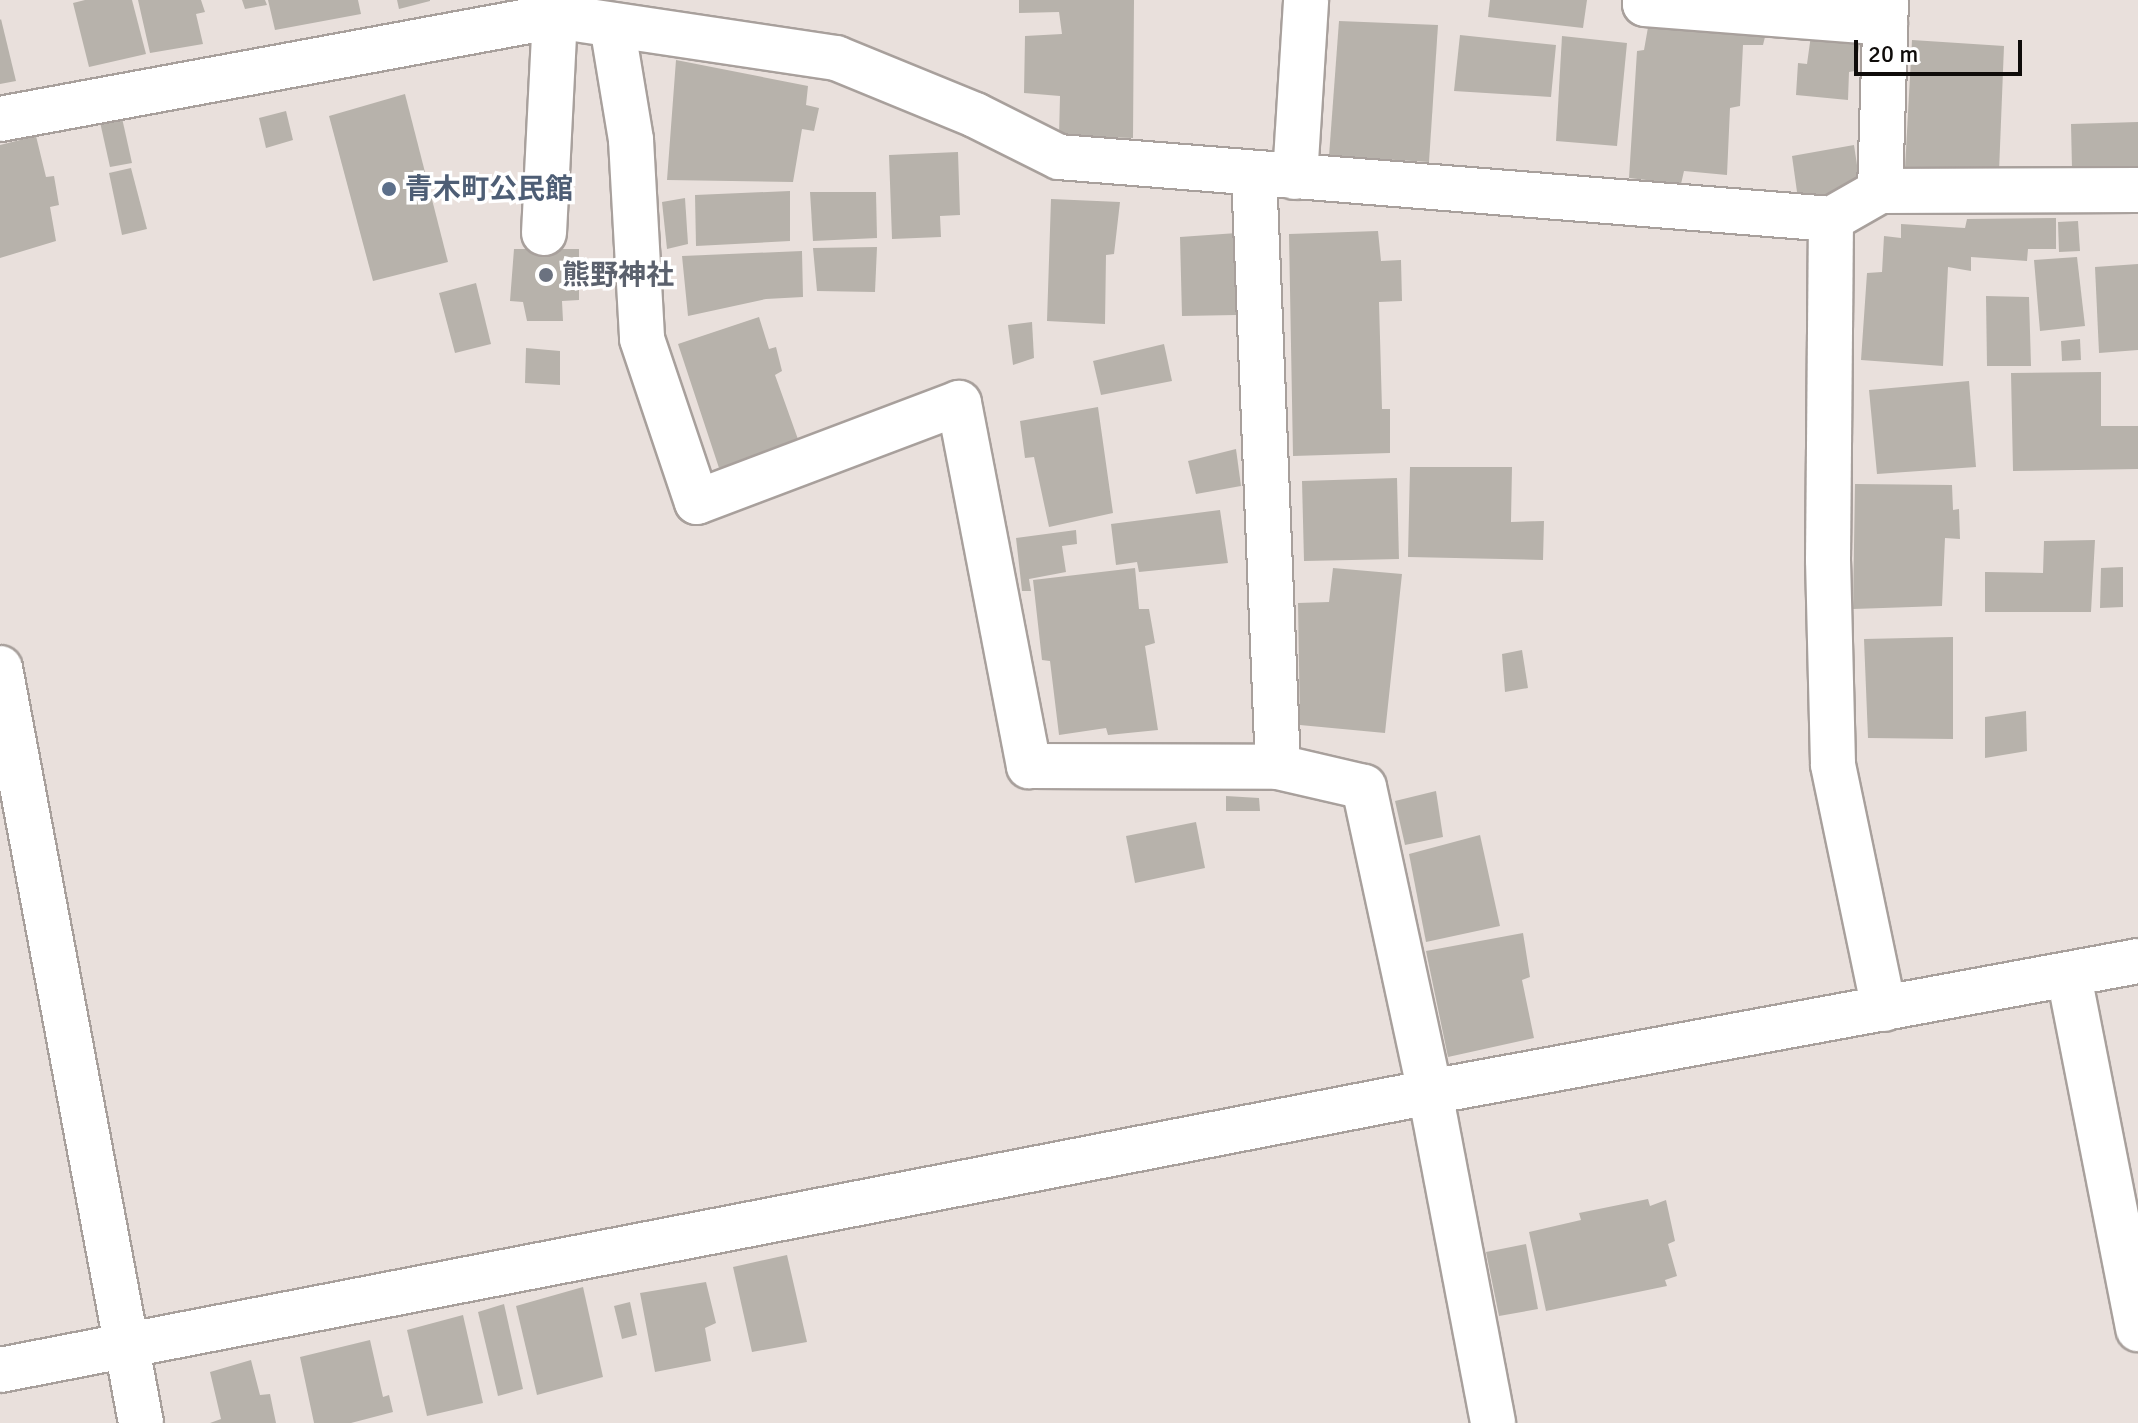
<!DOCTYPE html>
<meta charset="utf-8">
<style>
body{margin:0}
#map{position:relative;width:2138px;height:1423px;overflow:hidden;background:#e9e0dc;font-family:Signika,"Noto Sans JP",sans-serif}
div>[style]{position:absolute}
.building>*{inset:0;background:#b7b2ab}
.roads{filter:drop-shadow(2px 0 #a8a09c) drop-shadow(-2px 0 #a8a09c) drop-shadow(0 2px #a8a09c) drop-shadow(0 -2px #a8a09c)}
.minor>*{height:44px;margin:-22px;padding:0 22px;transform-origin:22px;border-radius:22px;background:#fff}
.dots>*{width:22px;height:22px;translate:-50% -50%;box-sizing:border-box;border:4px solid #fff;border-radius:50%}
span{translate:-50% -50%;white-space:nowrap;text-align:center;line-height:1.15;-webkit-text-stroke:7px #fff;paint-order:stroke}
.service-label{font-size:28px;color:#4e5e75;font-weight:700}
.left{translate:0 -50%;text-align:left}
.worship-label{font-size:28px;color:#5b616d;font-weight:700}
.scale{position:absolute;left:1854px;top:40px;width:168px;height:36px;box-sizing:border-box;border:4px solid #0f0c0a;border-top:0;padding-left:10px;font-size:24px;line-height:28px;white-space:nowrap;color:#0f0c0a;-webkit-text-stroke:6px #fff;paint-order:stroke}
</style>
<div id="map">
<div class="building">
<div style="clip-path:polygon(85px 0,132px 0,146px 54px,89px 67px,73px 3px)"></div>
<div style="clip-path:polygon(138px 0,201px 0,205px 12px,196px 14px,203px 44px,150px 53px)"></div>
<div style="clip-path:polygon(242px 0,265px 0,267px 5px,245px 9px)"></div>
<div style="clip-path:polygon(268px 0,358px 0,361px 14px,275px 30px)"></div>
<div style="clip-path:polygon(397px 0,430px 0,430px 1px,399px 9px)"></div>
<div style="clip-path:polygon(1019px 0,1134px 0,1133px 138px,1059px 136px,1060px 96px,1024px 93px,1025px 36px,1062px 34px,1059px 12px,1019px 13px)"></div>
<div style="clip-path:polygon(1490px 0,1587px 0,1583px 28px,1488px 17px)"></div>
<div style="clip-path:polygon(1650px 16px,1768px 25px,1763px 45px,1743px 45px,1740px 106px,1730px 108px,1727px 175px,1684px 171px,1681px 184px,1629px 178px,1637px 51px,1644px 50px)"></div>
<div style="clip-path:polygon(1px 19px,16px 81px,0 84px,0 20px)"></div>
<div style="clip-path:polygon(1339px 21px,1438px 25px,1429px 162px,1329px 156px)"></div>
<div style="clip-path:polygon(1812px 28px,1862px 30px,1855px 71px,1849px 72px,1848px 100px,1796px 95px,1798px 63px,1807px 64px)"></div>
<div style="clip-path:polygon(1460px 35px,1556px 45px,1551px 97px,1454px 91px)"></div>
<div style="clip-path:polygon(1562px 36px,1627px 43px,1617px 146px,1556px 141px)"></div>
<div style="clip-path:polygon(1912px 40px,2004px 46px,1999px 172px,1905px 168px)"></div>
<div style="clip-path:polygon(676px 60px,808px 86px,806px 105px,819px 108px,814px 131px,802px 129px,793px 182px,667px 180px)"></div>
<div style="clip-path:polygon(405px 94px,448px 262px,373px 281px,329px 116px)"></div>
<div style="clip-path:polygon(286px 111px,293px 140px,266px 148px,259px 118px)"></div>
<div style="clip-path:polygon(122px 118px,132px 163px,110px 167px,100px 122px)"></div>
<div style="clip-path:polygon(2138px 122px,2138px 167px,2072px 169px,2071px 124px)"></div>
<div style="clip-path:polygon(36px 136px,46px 177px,54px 176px,59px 205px,50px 207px,56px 241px,0 258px,0 145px)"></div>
<div style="clip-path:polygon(1854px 145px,1861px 192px,1798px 199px,1792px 156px)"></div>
<div style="clip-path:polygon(958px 152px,960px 215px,940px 216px,941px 237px,892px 239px,889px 155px)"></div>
<div style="clip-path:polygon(131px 168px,147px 229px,122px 235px,109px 173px)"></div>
<div style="clip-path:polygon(790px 191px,790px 241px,696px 246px,695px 195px)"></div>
<div style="clip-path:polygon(810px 192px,876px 192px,877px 238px,813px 241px)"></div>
<div style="clip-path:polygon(685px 198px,688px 244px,667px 249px,662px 202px)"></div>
<div style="clip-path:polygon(1051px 199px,1120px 202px,1114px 254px,1106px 255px,1105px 324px,1047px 321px)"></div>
<div style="clip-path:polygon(2056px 218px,2056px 249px,2028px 249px,2027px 261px,1971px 257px,1971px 271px,1948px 267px,1943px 366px,1861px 360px,1867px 273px,1882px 272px,1884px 236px,1901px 238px,1901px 224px,1965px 228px,1967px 219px)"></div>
<div style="clip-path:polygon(2078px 221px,2080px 251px,2059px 252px,2058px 222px)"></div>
<div style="clip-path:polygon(1378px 231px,1381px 261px,1401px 260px,1402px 301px,1379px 302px,1382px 409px,1390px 409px,1390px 453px,1293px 456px,1289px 234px)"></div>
<div style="clip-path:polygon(1237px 233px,1236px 315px,1182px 316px,1180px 237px)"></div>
<div style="clip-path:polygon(877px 247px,875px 292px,817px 291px,813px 248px)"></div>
<div style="clip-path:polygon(514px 249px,579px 249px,579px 300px,562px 301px,563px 321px,527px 321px,523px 302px,510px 301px)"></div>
<div style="clip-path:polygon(802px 251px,803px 297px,766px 299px,688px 316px,682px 256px)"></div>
<div style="clip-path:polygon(2077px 257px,2085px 326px,2040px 331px,2034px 260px)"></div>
<div style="clip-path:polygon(2138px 264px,2138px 350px,2099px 353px,2095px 267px)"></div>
<div style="clip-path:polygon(476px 283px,491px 344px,455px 353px,439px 293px)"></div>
<div style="clip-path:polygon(1986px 296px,2029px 297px,2031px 366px,1987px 366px)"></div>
<div style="clip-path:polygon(759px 317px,769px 349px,776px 347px,782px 371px,775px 375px,799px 442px,719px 468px,678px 344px)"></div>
<div style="clip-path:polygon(1032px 322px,1034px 358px,1013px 365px,1008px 325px)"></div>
<div style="clip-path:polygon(2080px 339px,2081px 360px,2062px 361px,2061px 341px)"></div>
<div style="clip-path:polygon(1164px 344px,1172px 381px,1101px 395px,1093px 361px)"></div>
<div style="clip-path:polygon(526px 348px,560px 351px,560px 385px,525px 383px)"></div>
<div style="clip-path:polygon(2101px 372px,2101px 426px,2138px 426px,2138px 469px,2013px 471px,2011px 373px)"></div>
<div style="clip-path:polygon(1969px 381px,1976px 467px,1877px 474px,1869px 390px)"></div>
<div style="clip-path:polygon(1098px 407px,1113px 513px,1049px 527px,1034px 457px,1025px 458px,1020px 421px)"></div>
<div style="clip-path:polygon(1236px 449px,1241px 486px,1196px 494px,1188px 461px)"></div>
<div style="clip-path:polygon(1410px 467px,1512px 467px,1511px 522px,1544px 521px,1543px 560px,1408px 557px)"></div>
<div style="clip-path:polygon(1397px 478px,1399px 559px,1304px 561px,1302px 481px)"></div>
<div style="clip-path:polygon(1855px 484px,1952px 485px,1953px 510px,1959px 509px,1960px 539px,1945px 538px,1942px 606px,1853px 609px)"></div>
<div style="clip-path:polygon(1220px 510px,1228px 563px,1139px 572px,1137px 562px,1116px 565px,1111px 524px)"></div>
<div style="clip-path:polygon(1076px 530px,1077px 544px,1062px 546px,1066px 572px,1029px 579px,1031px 591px,1022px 591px,1016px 538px)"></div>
<div style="clip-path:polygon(2095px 540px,2091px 612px,1985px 612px,1985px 572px,2043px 573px,2044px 541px)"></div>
<div style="clip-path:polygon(2123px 567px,2123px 607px,2100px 608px,2101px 568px)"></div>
<div style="clip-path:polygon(1135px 568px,1139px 609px,1149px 609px,1155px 643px,1145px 646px,1158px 730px,1108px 735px,1106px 728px,1059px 735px,1050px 661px,1042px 660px,1033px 580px)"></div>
<div style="clip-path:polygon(1333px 568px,1402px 574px,1385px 733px,1300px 725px,1298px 603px,1329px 602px)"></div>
<div style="clip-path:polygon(1953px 637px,1953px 739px,1868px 738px,1864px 639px)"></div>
<div style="clip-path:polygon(1522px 650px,1528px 688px,1505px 692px,1502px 654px)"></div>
<div style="clip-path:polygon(2026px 711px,2027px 751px,1985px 758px,1985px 717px)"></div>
<div style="clip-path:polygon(1436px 791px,1443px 837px,1405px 845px,1395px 801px)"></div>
<div style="clip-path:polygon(1226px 796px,1259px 798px,1260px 811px,1226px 811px)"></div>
<div style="clip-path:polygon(1196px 822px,1205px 868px,1135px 883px,1126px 836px)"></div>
<div style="clip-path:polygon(1480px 835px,1500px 926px,1426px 942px,1409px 854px)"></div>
<div style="clip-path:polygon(1523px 933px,1530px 977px,1522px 980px,1534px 1038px,1448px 1057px,1426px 951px)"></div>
<div style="clip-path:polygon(1648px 1199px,1650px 1206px,1666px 1200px,1675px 1241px,1668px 1244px,1677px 1276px,1665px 1280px,1667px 1286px,1546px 1311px,1529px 1232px,1581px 1220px,1579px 1213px)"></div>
<div style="clip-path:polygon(1526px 1244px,1538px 1309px,1499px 1316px,1486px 1252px)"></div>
<div style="clip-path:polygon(787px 1255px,807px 1342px,752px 1352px,733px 1267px)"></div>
<div style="clip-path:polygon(706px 1282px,716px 1323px,705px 1328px,711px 1361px,655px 1372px,640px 1293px)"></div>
<div style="clip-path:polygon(583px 1287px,603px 1377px,537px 1395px,516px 1306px)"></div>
<div style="clip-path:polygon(630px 1302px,637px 1335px,622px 1339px,614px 1306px)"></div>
<div style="clip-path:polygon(504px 1304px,523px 1389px,498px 1396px,478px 1312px)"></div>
<div style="clip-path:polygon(463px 1315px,483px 1403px,427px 1416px,407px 1330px)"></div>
<div style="clip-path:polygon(370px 1340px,383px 1397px,389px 1395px,393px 1412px,351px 1423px,314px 1423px,300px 1357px)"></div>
<div style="clip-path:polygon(251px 1360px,260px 1395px,270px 1394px,276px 1423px,210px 1423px,221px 1419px,210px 1372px)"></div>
</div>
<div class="roads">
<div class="minor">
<div style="left:1645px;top:0;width:4px;rotate:90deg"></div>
<div style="left:1645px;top:4px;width:241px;rotate:4.5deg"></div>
<div style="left:612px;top:25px;width:117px;rotate:80.6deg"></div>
<div style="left:631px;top:140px;width:199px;rotate:86.8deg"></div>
<div style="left:642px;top:339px;width:172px;rotate:71.4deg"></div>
<div style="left:697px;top:502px;width:280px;rotate:-20.7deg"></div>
<div style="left:959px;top:403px;width:370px;rotate:79.1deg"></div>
<div style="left:1029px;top:766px;width:249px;rotate:0.2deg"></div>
<div style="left:1278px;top:767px;width:88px;rotate:13.1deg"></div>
<div style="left:1364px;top:787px;width:312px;rotate:77.8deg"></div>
<div style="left:1430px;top:1092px;width:337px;rotate:79.2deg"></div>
<div style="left:0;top:119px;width:564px;rotate:-10.51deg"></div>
<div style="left:555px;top:16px;width:284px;rotate:8.5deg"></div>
<div style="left:836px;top:58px;width:150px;rotate:22.3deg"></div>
<div style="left:975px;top:115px;width:94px;rotate:26.6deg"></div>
<div style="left:1059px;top:157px;width:774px;rotate:4.59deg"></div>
<div style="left:1254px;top:173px;width:594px;rotate:87.69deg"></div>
<div style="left:1295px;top:177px;width:177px;rotate:-86.4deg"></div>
<div style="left:1880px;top:191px;width:191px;rotate:-88.2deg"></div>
<div style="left:544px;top:233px;width:217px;rotate:-87.1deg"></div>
<div style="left:555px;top:16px;width:16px;rotate:-101deg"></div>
<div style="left:0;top:668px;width:768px;rotate:79.42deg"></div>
<div style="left:2069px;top:976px;width:360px;rotate:78.9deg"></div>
<div style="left:1884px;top:1009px;width:250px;rotate:-101.8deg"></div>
<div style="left:1833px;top:764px;width:204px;rotate:-91.4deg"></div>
<div style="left:1828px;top:560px;width:341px;rotate:-89.5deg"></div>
<div style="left:1831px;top:219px;width:56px;rotate:-29.7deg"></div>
<div style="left:1880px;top:191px;width:258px;rotate:-0.2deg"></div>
<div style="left:0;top:1370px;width:1457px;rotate:-11deg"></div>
<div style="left:1430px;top:1092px;width:720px;rotate:-10.48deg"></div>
</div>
</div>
<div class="dots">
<div style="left:389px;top:189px;background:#5c6f8a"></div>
<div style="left:546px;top:275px;background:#6b7280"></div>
</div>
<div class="service-label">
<span class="left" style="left:405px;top:189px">青木町公民館</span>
</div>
<div class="worship-label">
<span class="left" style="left:562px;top:275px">熊野神社</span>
</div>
<div class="scale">20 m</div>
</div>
